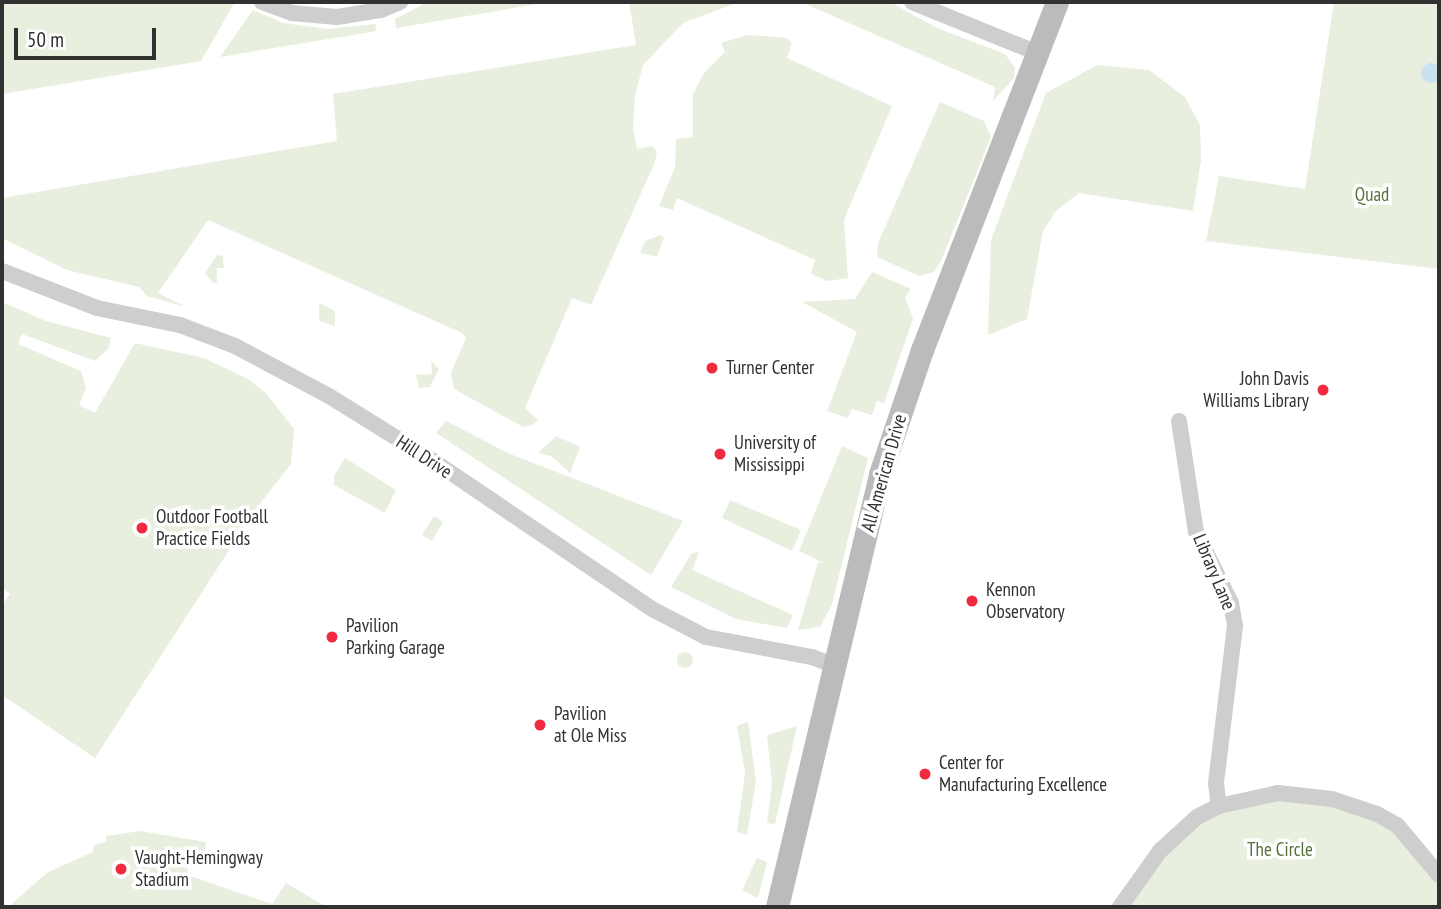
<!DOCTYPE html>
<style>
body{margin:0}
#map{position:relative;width:1441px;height:909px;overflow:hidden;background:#fff;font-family:"PT Sans Narrow",sans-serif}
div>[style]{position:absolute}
.green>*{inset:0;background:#e8efdf}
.round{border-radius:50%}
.water>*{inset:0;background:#cae2ef}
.street>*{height:16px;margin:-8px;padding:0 8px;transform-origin:8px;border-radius:8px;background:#cecece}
.secondary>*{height:23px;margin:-11.5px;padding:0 11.5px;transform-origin:11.5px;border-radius:11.5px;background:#bbb}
.dots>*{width:19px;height:19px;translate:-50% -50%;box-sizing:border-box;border:4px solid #fff;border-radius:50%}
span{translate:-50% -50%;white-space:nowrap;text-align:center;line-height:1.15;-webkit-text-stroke:7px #fff;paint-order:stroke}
.park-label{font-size:19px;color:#56713a}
.poi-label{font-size:19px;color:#313131}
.left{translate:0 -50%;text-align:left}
.right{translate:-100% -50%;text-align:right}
.street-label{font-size:19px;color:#313131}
.frame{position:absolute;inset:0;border:4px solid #313131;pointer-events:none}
.scale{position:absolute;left:14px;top:28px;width:142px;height:32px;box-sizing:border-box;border:4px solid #313131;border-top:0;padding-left:9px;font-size:21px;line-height:24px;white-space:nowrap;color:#313131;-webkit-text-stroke:5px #fff;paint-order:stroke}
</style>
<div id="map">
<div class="green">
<div style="clip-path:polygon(2px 2px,235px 2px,201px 61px,2px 94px)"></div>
<div style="clip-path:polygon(428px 2px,549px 2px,396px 28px,395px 19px)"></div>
<div style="clip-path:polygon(629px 2px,739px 2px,683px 23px,643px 65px,635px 95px,633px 128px,637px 149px,652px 146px,657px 151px,655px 162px,591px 305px,572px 298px,525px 408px,538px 420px,532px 425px,523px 427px,454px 389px,451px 373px,466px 338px,462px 333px,208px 220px,158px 293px,186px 307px,147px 296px,139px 287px,67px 270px,2px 238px,2px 198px,337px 141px,333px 94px,636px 45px)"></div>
<div style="clip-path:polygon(801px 2px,890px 2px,937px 28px,1005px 54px,1015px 68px,1014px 78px,993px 101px,995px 87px)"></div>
<div style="clip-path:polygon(1334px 2px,1439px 2px,1439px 269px,1206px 241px,1219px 176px,1305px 189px)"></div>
<div style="clip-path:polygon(253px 10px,283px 23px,327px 29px,375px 24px,377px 31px,220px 57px)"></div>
<div style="clip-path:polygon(748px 35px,786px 38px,792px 43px,787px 58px,892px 106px,844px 220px,848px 278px,828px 281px,811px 274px,815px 260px,677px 198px,673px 210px,659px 206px,675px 167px,676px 139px,693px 137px,693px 94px,704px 73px,725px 52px,721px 43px)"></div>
<div style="clip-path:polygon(1097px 65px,1149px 70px,1185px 97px,1200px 125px,1201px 160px,1193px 211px,1079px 193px,1056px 211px,1043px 231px,1027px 319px,988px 335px,991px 240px,1046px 93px)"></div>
<div style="clip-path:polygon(940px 102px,984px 121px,991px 137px,941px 261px,934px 272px,919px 276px,877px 257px,878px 243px)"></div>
<div style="clip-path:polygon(660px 235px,664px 237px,657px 257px,640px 253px,645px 241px)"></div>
<div style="clip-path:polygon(217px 255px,223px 256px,224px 268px,217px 268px,217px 282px,213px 283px,205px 273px)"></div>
<div style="clip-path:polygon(872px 272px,911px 289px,905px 297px,913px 319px,884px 403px,877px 401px,872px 415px,852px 409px,848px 418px,827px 411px,857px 332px,802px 302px,855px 299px)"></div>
<div style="clip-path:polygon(2px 302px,46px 321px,111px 338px,108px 349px,95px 361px,22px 334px,18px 344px,81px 371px,86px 388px,79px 405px,95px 413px,135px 343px,204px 358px,248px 379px,266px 393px,294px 429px,291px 464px,255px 510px,95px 758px,2px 695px,2px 606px,10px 594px,2px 588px)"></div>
<div style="clip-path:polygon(319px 303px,335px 311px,335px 326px,319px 321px)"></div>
<div style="clip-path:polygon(431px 361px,439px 369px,430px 387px,419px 388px,416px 375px,432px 374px)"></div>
<div style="clip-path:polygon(446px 421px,510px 454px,683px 521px,651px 575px,436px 433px)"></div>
<div style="clip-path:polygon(556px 436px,580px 447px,570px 473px,551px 456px,538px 453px)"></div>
<div style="clip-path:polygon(842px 446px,868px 458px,832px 604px,820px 627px,798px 630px,818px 562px,826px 564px,799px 551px)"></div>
<div style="clip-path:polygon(345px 458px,396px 490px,385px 513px,334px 485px,334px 476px)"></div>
<div style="clip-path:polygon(730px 500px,801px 530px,792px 551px,722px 518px)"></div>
<div style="clip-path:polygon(434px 516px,443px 522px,432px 541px,422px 535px)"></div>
<div style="clip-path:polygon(699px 552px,692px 570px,793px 615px,787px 628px,736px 619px,671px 587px,692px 553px)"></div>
<div class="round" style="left:677px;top:652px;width:16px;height:16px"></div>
<div style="clip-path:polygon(748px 722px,756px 781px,747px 835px,737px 832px,745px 773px,737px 726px)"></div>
<div style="clip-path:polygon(797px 726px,775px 824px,767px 823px,772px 783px,767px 735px)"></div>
<div style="clip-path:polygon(1278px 793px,1377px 815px,1439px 875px,1439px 907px,1120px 907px,1197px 817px)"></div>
<div style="clip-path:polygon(140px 831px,206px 842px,202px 865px,188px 865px,187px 875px,272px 904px,286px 883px,327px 907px,8px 907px,48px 872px,93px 852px,94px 845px,106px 842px,106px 836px)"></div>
<div style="clip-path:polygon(757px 858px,767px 862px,758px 898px,742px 890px)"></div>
</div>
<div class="water">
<div class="round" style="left:1421px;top:63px;width:20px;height:20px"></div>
</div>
<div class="street">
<div style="left:262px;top:2px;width:32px;rotate:20deg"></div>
<div style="left:292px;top:13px;width:45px;rotate:5.1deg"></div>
<div style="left:337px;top:17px;width:45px;rotate:-9deg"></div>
<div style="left:381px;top:10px;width:21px;rotate:-23deg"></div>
<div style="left:912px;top:2px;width:138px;rotate:22.1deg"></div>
<div style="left:2px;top:271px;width:102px;rotate:21.3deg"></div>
<div style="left:97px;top:308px;width:85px;rotate:11.6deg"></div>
<div style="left:180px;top:325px;width:59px;rotate:20.9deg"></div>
<div style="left:235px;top:346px;width:106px;rotate:28deg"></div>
<div style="left:329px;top:396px;width:125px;rotate:31.9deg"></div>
<div style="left:435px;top:462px;width:262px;rotate:34.1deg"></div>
<div style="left:652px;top:609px;width:61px;rotate:27.4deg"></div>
<div style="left:706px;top:637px;width:108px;rotate:10.7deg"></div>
<div style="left:812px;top:657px;width:22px;rotate:21deg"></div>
<div style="left:1179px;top:421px;width:112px;rotate:81.3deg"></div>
<div style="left:1196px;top:532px;width:79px;rotate:63.8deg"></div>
<div style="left:1231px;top:603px;width:23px;rotate:80deg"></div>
<div style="left:1235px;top:626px;width:158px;rotate:96.9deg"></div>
<div style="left:1216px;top:783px;width:23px;rotate:83deg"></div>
<div style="left:1120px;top:907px;width:69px;rotate:-54.5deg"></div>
<div style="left:1160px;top:851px;width:50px;rotate:-42.6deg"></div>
<div style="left:1197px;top:817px;width:25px;rotate:-27deg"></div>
<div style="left:1219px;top:806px;width:60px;rotate:-12.4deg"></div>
<div style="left:1278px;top:793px;width:54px;rotate:6.3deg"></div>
<div style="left:1332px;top:799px;width:47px;rotate:18.4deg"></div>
<div style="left:1377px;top:814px;width:23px;rotate:29deg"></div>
<div style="left:1397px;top:825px;width:65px;rotate:50deg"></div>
</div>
<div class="secondary">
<div style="left:777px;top:907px;width:445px;rotate:-76.6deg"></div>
<div style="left:880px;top:474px;width:131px;rotate:-71.3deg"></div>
<div style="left:922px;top:350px;width:373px;rotate:-68.8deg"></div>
</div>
<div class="dots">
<div style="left:712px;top:368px;background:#f22a3f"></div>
<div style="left:1323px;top:390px;background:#f22a3f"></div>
<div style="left:720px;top:454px;background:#f22a3f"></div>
<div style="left:142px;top:528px;background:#f22a3f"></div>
<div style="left:972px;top:601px;background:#f22a3f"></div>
<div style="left:332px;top:637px;background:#f22a3f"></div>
<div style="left:540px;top:725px;background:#f22a3f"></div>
<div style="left:925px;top:774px;background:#f22a3f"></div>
<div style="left:121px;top:869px;background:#f22a3f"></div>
</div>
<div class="park-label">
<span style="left:1372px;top:195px">Quad</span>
<span style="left:1280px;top:850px">The Circle</span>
</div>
<div class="poi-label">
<span class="left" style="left:726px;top:368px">Turner Center</span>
<span class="right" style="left:1309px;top:390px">John Davis<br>Williams Library</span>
<span class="left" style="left:734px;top:454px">University of<br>Mississippi</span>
<span class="left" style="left:156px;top:528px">Outdoor Football<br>Practice Fields</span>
<span class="left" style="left:986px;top:601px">Kennon<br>Observatory</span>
<span class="left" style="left:346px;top:637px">Pavilion<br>Parking Garage</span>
<span class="left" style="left:554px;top:725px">Pavilion<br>at Ole Miss</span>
<span class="left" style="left:939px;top:774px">Center for<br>Manufacturing Excellence</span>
<span class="left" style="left:135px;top:869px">Vaught-Hemingway<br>Stadium</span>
</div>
<div class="street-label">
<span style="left:424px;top:457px;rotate:33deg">Hill Drive</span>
<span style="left:884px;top:473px;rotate:-74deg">All American Drive</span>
<span style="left:1214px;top:572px;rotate:67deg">Library Lane</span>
</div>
<div class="frame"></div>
<div class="scale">50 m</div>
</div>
